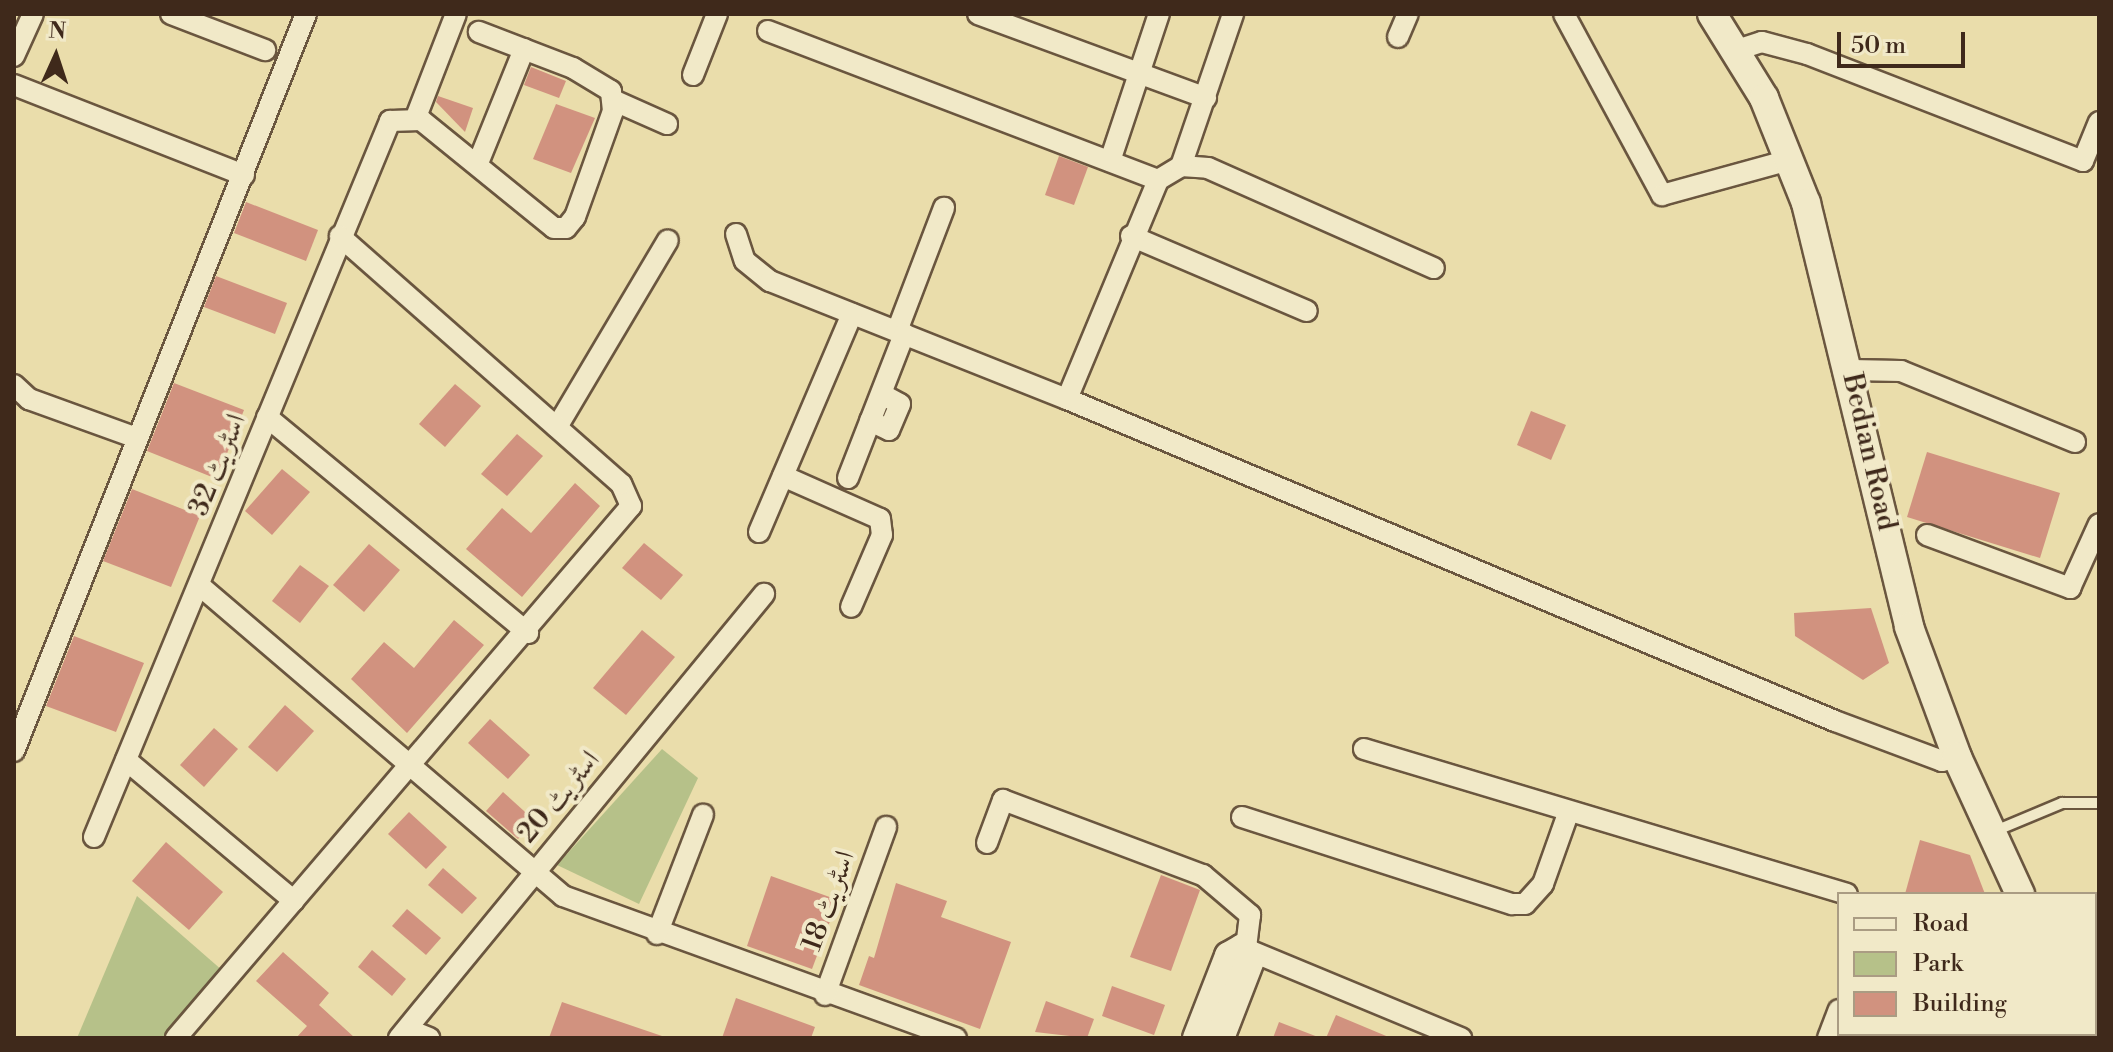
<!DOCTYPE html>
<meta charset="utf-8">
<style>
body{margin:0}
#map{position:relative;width:2113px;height:1052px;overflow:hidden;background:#eaddab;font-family:"Libre Bodoni",Amiri,serif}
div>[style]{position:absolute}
.green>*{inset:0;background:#b6c189}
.building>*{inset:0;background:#d1927f}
.roads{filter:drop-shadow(2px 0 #6a563f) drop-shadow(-2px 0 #6a563f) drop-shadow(0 2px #6a563f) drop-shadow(0 -2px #6a563f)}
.lane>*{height:10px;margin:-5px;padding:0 5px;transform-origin:5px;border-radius:5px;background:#f1e9c8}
.street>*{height:20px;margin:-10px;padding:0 10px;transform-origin:10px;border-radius:10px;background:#f1e9c8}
.secondary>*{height:28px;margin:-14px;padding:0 14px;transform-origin:14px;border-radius:14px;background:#f1e9c8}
span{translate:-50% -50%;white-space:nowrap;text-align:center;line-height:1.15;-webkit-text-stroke:8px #f1e9c8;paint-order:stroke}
.street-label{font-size:28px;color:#3f291b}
.frame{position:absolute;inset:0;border:16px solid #3f291b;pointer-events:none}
.legend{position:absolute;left:1837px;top:892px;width:260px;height:144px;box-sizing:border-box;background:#f1e9c8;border:2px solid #aa9c83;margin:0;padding:10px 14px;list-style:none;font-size:24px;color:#3f291b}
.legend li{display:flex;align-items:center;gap:16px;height:40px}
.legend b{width:40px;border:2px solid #aa9c83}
.north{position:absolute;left:16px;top:16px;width:80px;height:80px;-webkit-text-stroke:6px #f1e9c8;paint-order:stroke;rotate:3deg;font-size:22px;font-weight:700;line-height:32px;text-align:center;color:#3f291b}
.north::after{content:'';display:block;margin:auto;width:28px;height:36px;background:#3f291b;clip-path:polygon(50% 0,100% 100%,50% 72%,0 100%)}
.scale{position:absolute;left:1837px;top:32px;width:128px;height:36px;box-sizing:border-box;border:4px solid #3f291b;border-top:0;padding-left:10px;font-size:24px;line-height:28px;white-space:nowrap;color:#3f291b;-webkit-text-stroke:6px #f1e9c8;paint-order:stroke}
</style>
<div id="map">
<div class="green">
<div style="clip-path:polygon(662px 749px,698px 778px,639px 904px,557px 865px)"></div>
<div style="clip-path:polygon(137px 896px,223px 971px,165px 1038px,77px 1038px)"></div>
</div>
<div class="building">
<div style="clip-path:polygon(531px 67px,566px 81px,559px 98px,524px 85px)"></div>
<div style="clip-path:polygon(438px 96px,473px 108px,465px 132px,436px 102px)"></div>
<div style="clip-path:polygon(556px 104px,595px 118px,571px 173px,533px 159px)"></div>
<div style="clip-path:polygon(1059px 156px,1088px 167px,1074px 205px,1045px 195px)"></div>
<div style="clip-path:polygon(246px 202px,318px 230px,306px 261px,234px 233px)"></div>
<div style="clip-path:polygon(216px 276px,287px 303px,275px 334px,204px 307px)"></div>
<div style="clip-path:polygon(174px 383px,244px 410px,217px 479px,147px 451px)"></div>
<div style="clip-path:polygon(455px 384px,481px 406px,445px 447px,419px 424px)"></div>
<div style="clip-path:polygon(1531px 411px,1566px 425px,1551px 460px,1517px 445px)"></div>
<div style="clip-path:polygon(517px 434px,543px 456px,507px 496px,481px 474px)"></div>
<div style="clip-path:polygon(1927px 452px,2060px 493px,2040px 558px,1907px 517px)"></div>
<div style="clip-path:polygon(282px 469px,310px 492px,272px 535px,245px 511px)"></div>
<div style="clip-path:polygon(575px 483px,600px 506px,522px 597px,466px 549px,502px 508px,531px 533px)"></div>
<div style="clip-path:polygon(132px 489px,200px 516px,171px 587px,103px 561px)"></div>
<div style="clip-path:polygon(644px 543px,683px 575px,661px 600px,622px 568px)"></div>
<div style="clip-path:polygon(369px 544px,400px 570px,364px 612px,333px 585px)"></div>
<div style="clip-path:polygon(300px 565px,329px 586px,300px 623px,272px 601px)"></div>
<div style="clip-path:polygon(1871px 608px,1889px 663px,1863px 680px,1795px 636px,1794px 613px)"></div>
<div style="clip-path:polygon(454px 620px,484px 645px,407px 733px,351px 679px,384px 642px,414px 668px)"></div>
<div style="clip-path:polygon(642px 630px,675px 657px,626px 715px,593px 688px)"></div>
<div style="clip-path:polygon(74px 636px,144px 663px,116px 732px,46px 706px)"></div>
<div style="clip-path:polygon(285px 705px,314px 731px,277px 772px,248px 747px)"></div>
<div style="clip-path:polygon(490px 719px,530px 755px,508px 779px,468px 743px)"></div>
<div style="clip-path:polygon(214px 728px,238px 749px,204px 787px,180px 765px)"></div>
<div style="clip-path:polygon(503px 792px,535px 821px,518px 839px,486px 811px)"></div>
<div style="clip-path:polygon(409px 812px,447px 847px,426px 869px,388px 834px)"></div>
<div style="clip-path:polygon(1920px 840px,1970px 855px,1985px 894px,1905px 894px)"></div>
<div style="clip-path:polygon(166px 842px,223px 892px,189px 930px,132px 881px)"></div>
<div style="clip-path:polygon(443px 868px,477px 898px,462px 914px,428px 885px)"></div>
<div style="clip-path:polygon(1161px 875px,1200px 890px,1171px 971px,1130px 957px)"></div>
<div style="clip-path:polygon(771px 876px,838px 900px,812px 969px,747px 946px)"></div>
<div style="clip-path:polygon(896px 883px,947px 901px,941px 917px,1011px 942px,980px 1029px,859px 985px,869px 956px,874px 958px)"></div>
<div style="clip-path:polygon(407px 909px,441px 938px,426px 955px,392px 926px)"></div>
<div style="clip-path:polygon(372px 950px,406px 979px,392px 996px,358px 967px)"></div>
<div style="clip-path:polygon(283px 952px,329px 993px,319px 1005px,355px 1038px,296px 1038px,307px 1026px,256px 981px)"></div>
<div style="clip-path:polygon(1112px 986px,1165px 1005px,1154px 1035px,1102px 1016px)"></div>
<div style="clip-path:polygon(736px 998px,815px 1027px,811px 1038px,722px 1038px)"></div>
<div style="clip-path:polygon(1046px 1001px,1094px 1019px,1087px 1038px,1035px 1032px)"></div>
<div style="clip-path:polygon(562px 1002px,662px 1036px,661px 1038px,549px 1038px)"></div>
<div style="clip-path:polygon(1336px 1015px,1391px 1038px,1326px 1038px)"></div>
<div style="clip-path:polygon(1279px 1022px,1318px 1037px,1317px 1038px,1273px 1038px)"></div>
</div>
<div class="roads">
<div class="lane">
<div style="left:1995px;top:831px;width:73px;rotate:-22.7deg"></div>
<div style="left:2062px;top:803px;width:37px"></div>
</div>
<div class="street">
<div style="left:171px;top:14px;width:101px;rotate:21deg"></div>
<div style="left:978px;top:14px;width:243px;rotate:20.2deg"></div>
<div style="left:1564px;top:14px;width:206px;rotate:61.6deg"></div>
<div style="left:1662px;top:195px;width:132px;rotate:-15.4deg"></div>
<div style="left:768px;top:31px;width:417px;rotate:20.9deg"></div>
<div style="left:1398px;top:37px;width:25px;rotate:-67deg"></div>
<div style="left:1734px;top:51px;width:29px;rotate:-18deg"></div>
<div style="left:1762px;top:42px;width:47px;rotate:14.9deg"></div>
<div style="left:1807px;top:54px;width:296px;rotate:21.2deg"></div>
<div style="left:2083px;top:161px;width:42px;rotate:-67.7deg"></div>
<div style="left:14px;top:56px;width:46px;rotate:-65.7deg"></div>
<div style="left:693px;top:75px;width:66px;rotate:-68.5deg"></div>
<div style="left:14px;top:85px;width:247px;rotate:21.4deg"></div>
<div style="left:615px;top:101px;width:57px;rotate:23.9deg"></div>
<div style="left:416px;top:117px;width:110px;rotate:-68.8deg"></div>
<div style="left:1110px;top:161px;width:155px;rotate:-71.6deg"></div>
<div style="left:478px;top:163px;width:123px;rotate:-68deg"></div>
<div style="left:1181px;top:166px;width:27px;rotate:4deg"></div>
<div style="left:1208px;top:168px;width:247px;rotate:23.9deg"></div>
<div style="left:736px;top:234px;width:28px;rotate:72deg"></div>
<div style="left:745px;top:261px;width:32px;rotate:39deg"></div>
<div style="left:770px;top:281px;width:320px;rotate:21.7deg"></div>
<div style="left:1067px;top:399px;width:833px;rotate:22.75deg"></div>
<div style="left:1835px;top:721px;width:114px;rotate:20.5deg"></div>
<div style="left:1942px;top:761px;width:16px;rotate:-15deg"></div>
<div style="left:1131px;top:236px;width:191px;rotate:23.1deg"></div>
<div style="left:897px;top:331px;width:132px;rotate:-69.1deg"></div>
<div style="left:1851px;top:370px;width:50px;rotate:1.1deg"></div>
<div style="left:1901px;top:371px;width:188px;rotate:22.2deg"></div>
<div style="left:14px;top:385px;width:21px;rotate:43deg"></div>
<div style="left:29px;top:399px;width:115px;rotate:19.9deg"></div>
<div style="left:1067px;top:399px;width:237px;rotate:-67.4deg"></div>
<div style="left:1158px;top:180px;width:27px;rotate:-31deg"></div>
<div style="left:1181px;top:166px;width:161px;rotate:-71.1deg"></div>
<div style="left:267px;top:417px;width:339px;rotate:39.6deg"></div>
<div style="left:870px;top:421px;width:21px;rotate:25deg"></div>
<div style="left:889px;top:430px;width:28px;rotate:-67deg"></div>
<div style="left:900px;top:404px;width:21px;rotate:-152deg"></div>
<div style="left:557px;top:427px;width:217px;rotate:-59.3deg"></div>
<div style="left:783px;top:476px;width:106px;rotate:23.9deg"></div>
<div style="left:880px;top:519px;width:16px;rotate:83deg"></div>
<div style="left:882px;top:535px;width:78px;rotate:113.3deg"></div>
<div style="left:848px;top:478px;width:155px;rotate:-68.7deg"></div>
<div style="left:759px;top:532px;width:237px;rotate:-66.9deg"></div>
<div style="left:1927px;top:535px;width:153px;rotate:20.3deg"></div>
<div style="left:2070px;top:588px;width:70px;rotate:-65.6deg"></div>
<div style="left:199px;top:585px;width:479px;rotate:40.5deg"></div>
<div style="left:563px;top:896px;width:418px;rotate:19.9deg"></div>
<div style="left:1364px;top:749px;width:504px;rotate:16.71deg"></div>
<div style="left:14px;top:751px;width:793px;rotate:-68.39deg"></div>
<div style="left:126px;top:760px;width:219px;rotate:40deg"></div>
<div style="left:1242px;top:817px;width:284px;rotate:17.9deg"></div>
<div style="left:1512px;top:904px;width:13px"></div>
<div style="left:1525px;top:904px;width:27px;rotate:-48deg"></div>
<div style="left:1543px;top:884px;width:77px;rotate:-70.4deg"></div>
<div style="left:94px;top:837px;width:775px;rotate:-67.54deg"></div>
<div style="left:390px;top:121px;width:31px;rotate:-2deg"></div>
<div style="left:421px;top:120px;width:171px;rotate:39.1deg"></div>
<div style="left:554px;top:228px;width:12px"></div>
<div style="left:566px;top:228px;width:14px;rotate:-51deg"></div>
<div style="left:575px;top:217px;width:113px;rotate:-70.3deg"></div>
<div style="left:613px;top:111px;width:20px;rotate:-96deg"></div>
<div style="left:611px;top:91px;width:44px;rotate:-148.8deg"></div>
<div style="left:573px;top:68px;width:101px;rotate:-159deg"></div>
<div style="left:987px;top:843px;width:46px;rotate:-69.6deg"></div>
<div style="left:1003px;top:800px;width:214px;rotate:20.6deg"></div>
<div style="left:1203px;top:875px;width:62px;rotate:40.4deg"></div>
<div style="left:1250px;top:915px;width:34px;rotate:97deg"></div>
<div style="left:1246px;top:949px;width:233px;rotate:22.5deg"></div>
<div style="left:657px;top:934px;width:128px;rotate:-68.9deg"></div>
<div style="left:825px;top:995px;width:179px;rotate:-70deg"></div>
<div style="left:407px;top:1029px;width:24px;rotate:22deg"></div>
<div style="left:176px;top:1038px;width:700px;rotate:-49.46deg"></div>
<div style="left:631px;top:506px;width:24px;rotate:-114deg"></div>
<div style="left:621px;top:484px;width:375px;rotate:-138.6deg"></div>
<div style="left:399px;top:1038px;width:575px;rotate:-50.58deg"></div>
<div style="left:1828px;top:1038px;width:30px;rotate:-69deg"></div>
</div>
<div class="secondary">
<div style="left:1712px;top:14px;width:99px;rotate:58.2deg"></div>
<div style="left:1764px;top:98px;width:113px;rotate:68.2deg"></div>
<div style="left:1806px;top:203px;width:436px;rotate:76.3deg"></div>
<div style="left:1909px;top:627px;width:139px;rotate:69.7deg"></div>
<div style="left:1957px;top:757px;width:151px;rotate:65.3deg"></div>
<div style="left:2086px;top:1034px;width:4px;rotate:76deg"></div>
<div style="left:1197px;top:1038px;width:88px;rotate:-68.7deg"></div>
<div style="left:1229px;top:956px;width:16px;rotate:-30deg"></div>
<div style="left:1243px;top:948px;width:13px;rotate:51deg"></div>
<div style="left:1251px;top:958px;width:86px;rotate:111.2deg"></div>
</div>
</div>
<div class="street-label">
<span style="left:1869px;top:452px;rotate:77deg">Bedian Road</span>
<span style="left:218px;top:465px;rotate:-68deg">اسٹریٹ 32</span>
<span style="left:559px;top:797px;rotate:-50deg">اسٹریٹ 20</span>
<span style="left:829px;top:901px;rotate:-70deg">اسٹریٹ 18</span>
</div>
<div class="frame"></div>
<ul class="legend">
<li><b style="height:10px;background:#f1e9c8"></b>Road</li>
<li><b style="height:22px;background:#b6c189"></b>Park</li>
<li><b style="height:22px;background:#d1927f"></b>Building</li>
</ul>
<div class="north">N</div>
<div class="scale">50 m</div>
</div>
